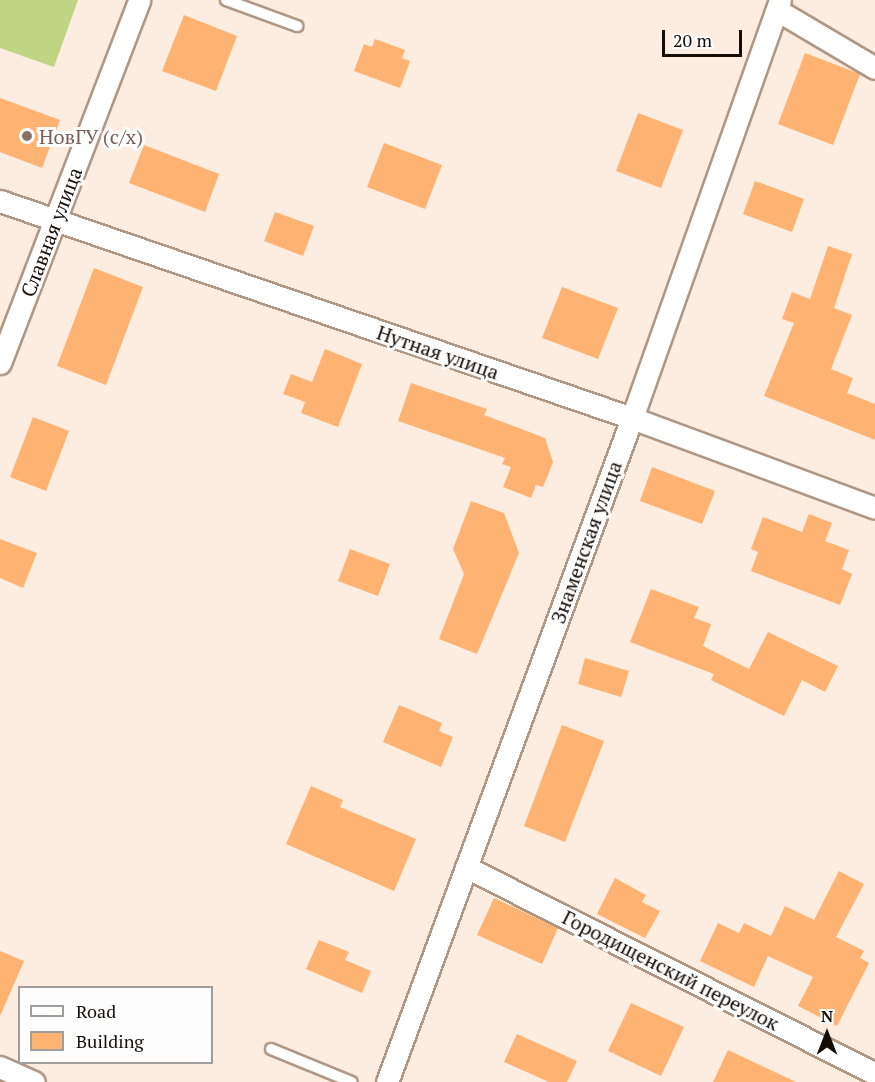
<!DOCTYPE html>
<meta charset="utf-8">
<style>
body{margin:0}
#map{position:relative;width:875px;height:1082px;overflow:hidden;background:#fdece0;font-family:"PT Serif",serif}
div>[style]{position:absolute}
.green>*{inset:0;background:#bfd584}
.building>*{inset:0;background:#ffb373}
.roads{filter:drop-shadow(2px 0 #af9783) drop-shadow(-2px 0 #af9783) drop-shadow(0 2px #af9783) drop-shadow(0 -2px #af9783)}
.service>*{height:10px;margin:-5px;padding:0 5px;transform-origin:5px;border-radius:5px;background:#fff}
.minor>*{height:21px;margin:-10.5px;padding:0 10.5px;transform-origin:10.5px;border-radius:10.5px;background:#fff}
.dots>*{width:16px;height:16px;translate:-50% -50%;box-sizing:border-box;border:3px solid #fdfdfd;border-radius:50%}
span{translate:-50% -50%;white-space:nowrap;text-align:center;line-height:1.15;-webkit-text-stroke:6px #fdfdfd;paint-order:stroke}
.education-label{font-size:20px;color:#785e54}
.left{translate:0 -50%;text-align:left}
.street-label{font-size:20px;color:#150c06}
.legend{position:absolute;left:18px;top:986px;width:195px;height:78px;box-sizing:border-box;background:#fdfdfd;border:2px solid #a09d9a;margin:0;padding:8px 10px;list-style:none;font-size:18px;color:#150c06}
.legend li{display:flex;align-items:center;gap:12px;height:30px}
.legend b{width:30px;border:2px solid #a09d9a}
.north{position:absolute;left:797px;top:1004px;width:60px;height:60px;-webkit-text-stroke:4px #fdfdfd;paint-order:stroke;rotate:0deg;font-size:16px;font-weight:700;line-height:24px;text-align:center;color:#150c06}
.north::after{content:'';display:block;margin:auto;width:21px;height:27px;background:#150c06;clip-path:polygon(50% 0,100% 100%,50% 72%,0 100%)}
.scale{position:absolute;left:662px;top:30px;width:80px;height:27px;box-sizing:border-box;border:3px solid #150c06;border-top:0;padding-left:8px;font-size:18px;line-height:21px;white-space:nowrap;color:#150c06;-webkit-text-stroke:4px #fdfdfd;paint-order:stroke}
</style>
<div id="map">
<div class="green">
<div style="clip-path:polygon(0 0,78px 0,54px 67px,0 48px)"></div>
</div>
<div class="building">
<div style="clip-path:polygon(184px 15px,237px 36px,216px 91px,162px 71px)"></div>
<div style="clip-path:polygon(375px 39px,405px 50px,402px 58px,410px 61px,400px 88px,354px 71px,364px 44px,372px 47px)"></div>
<div style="clip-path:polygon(805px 53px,860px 74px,833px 145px,778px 124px)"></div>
<div style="clip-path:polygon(0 98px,60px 120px,42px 168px,0 152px)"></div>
<div style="clip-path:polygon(638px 113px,683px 130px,661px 188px,616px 171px)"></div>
<div style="clip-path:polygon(384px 143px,442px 165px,425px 209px,367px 187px)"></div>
<div style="clip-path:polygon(144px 145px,219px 174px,205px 212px,129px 183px)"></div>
<div style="clip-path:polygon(755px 181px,804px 199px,792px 232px,743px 214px)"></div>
<div style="clip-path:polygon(275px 212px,314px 226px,303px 256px,264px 241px)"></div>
<div style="clip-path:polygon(828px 246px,852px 254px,834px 308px,852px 315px,831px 369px,853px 378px,847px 393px,875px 404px,875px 440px,764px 396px,794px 323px,782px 319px,792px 292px,810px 299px)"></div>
<div style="clip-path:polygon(94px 268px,143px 287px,106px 385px,57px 366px)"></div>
<div style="clip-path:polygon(562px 287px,618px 308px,598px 359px,542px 338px)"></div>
<div style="clip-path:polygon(325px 349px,362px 364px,338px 427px,301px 413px,305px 402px,283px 394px,291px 374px,312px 382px)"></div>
<div style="clip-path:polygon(411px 383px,487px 409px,484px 415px,545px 438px,553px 462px,543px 487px,536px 485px,531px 498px,503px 487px,511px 467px,502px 464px,505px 458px,398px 421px)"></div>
<div style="clip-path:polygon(33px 417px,69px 431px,46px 491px,10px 477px)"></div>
<div style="clip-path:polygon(652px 467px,715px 491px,702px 524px,640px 501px)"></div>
<div style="clip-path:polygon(471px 501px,504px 513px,519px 553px,477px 654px,439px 639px,464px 574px,453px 549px)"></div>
<div style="clip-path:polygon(809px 514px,832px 523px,825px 541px,849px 550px,842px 569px,852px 574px,840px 605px,751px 571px,758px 552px,751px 549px,763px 517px,802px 532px)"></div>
<div style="clip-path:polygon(0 539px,37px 553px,23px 588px,0 578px)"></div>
<div style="clip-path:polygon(350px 549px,390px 564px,378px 596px,338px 581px)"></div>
<div style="clip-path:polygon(651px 589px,699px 607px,694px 618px,711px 624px,703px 646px,749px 669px,768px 632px,838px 666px,825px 692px,802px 680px,784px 716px,711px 680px,714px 674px,630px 642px)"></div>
<div style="clip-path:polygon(585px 658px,629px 671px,621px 697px,578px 684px)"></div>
<div style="clip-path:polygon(399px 705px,442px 723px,439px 731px,453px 737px,441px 767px,383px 742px)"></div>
<div style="clip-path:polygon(562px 725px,604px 741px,565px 842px,524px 826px)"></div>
<div style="clip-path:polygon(311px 786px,343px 800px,340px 807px,416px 839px,394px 891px,286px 844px)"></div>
<div style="clip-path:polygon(839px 871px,864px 884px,836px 937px,864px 951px,860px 958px,869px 963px,837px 1026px,798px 1006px,813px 977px,768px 956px,754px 987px,700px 961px,718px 923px,739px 933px,744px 923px,771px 936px,785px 906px,814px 920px)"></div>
<div style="clip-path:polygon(615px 878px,646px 895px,642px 902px,660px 911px,645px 938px,597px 914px)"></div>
<div style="clip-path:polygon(494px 898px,558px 928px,542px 964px,477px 935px)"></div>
<div style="clip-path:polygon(319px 940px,349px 952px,345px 960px,371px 971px,362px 993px,306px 969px)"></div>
<div style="clip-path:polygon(0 951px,24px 961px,0 1016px)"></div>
<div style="clip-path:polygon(631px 1003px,684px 1027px,661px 1076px,608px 1051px)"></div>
<div style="clip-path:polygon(517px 1034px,577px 1061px,567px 1082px,549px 1082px,504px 1062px)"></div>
<div style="clip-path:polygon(728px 1050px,796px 1082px,713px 1082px)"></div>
</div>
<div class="roads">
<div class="service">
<div style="left:226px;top:0;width:76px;rotate:20.1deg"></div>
<div style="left:271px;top:1049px;width:87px;rotate:22.2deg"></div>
</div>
<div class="minor">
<div style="left:777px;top:10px;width:114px;rotate:30.6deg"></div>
<div style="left:0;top:201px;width:668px;rotate:18.95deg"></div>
<div style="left:632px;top:418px;width:259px;rotate:20.3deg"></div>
<div style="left:0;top:363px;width:389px;rotate:-69deg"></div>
<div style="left:466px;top:867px;width:458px;rotate:26.8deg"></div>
<div style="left:0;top:1067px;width:37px;rotate:24deg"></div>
<div style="left:387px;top:1082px;width:708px;rotate:-69.75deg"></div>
<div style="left:632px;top:418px;width:443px;rotate:-70.5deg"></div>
</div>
</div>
<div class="dots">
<div style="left:27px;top:136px;background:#8d6e63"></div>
</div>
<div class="education-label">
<span class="left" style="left:39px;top:136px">НовГУ (с/х)</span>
</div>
<div class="street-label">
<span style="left:51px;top:232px;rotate:-69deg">Славная улица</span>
<span style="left:438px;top:352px;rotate:19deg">Нутная улица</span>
<span style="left:586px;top:542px;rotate:-70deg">Знаменская улица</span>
<span style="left:671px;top:970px;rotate:27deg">Городищенский переулок</span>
</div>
<ul class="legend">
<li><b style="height:8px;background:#fff"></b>Road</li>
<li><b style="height:16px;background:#ffb373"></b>Building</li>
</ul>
<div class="north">N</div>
<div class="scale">20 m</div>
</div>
